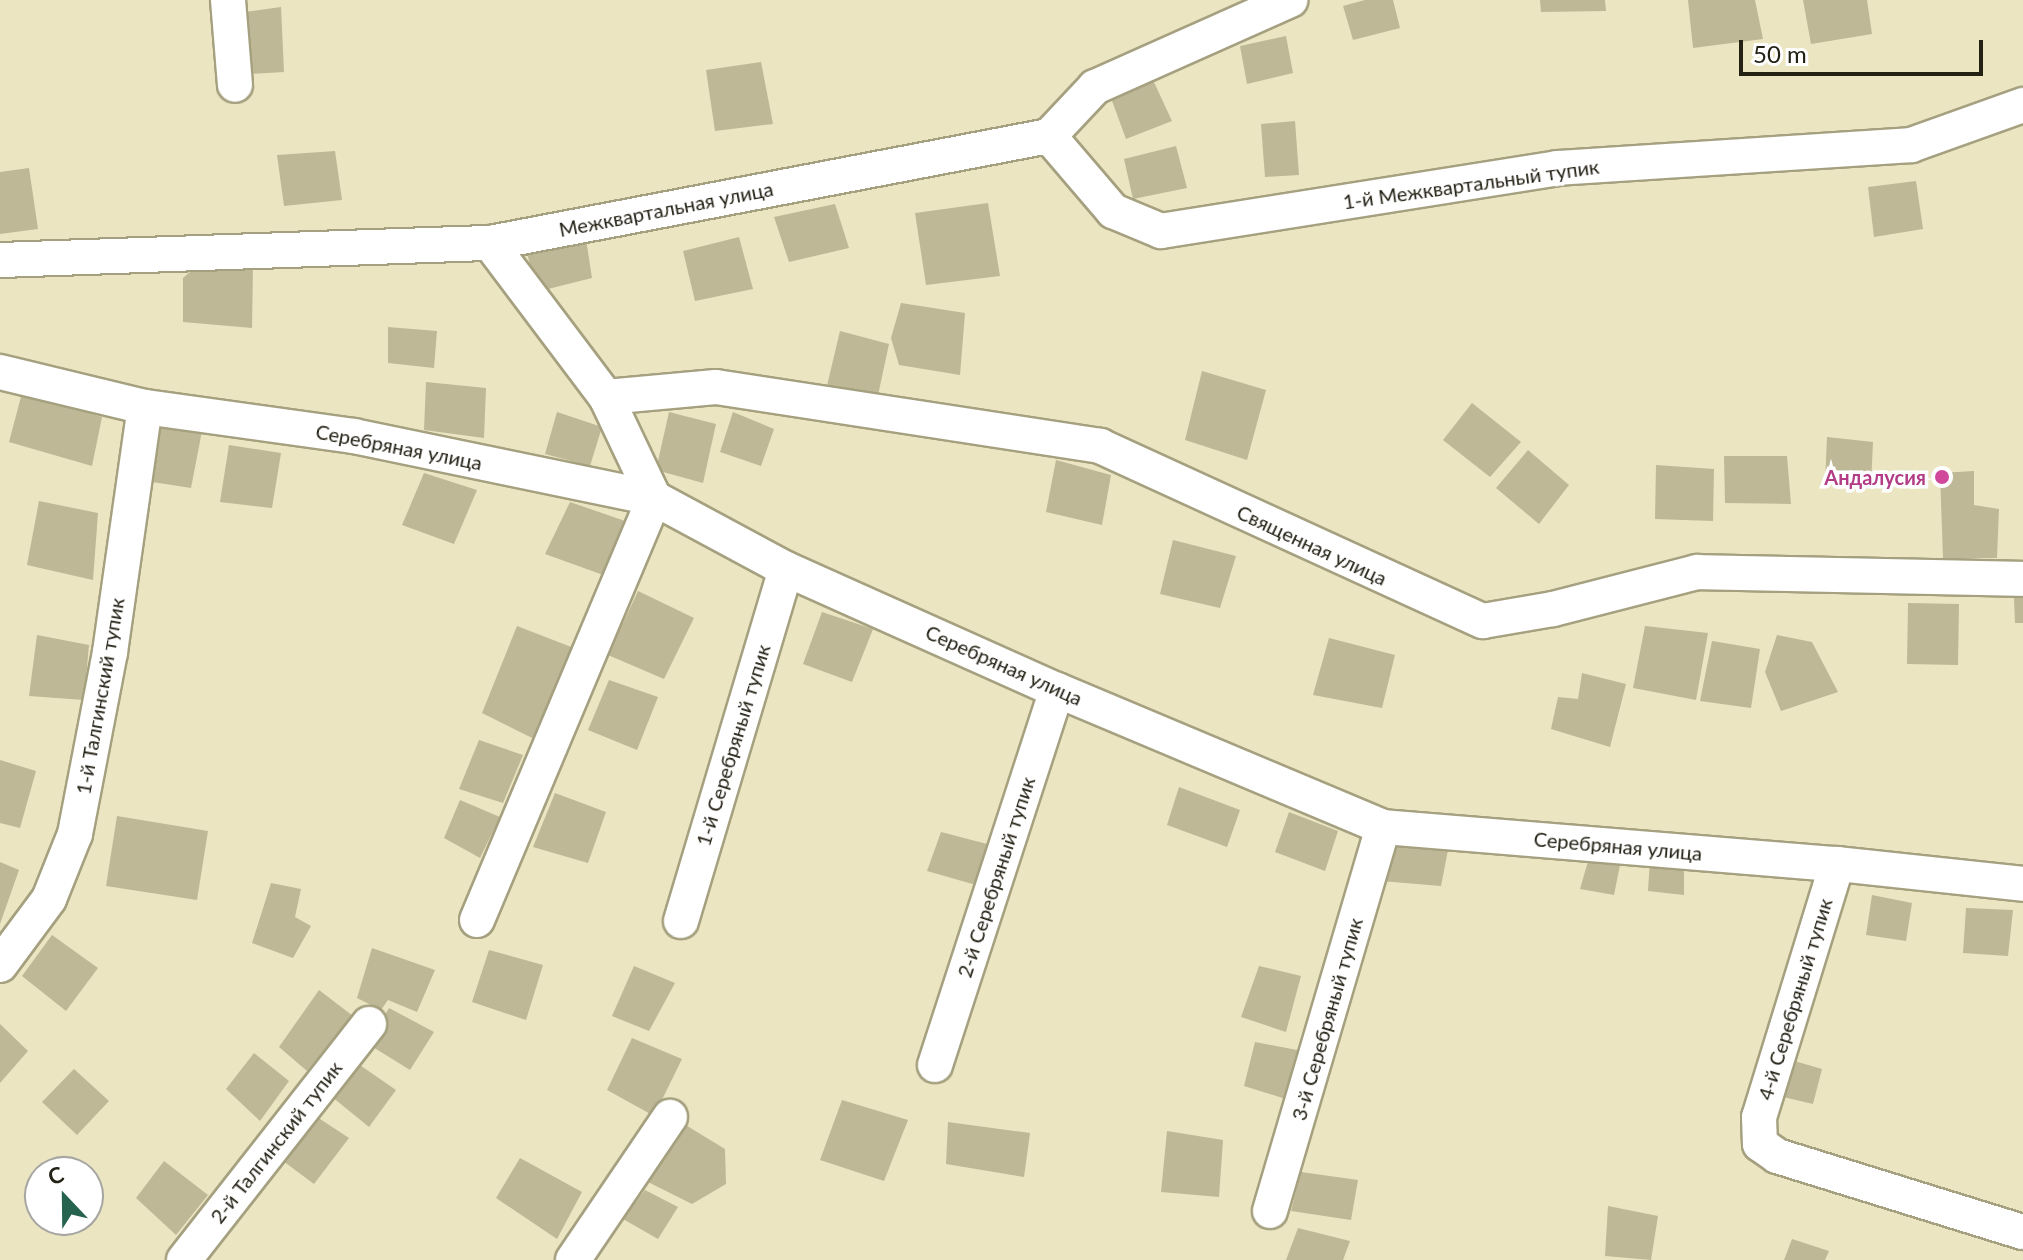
<!DOCTYPE html>
<meta charset="utf-8">
<style>
body{margin:0}
#map{position:relative;width:2023px;height:1260px;overflow:hidden;background:#ebe5c2;font-family:Lato,sans-serif}
div>[style]{position:absolute}
.building>*{inset:0;background:#beb897}
.roads{filter:drop-shadow(2px 0 #a5a07f) drop-shadow(-2px 0 #a5a07f) drop-shadow(0 2px #a5a07f) drop-shadow(0 -2px #a5a07f)}
.minor>*{height:34px;margin:-17px;padding:0 17px;transform-origin:17px;border-radius:17px;background:#fff}
.dots>*{width:22px;height:22px;translate:-50% -50%;box-sizing:border-box;border:4px solid #fff;border-radius:50%}
span{translate:-50% -50%;white-space:nowrap;text-align:center;line-height:1.15;-webkit-text-stroke:7px #fff;paint-order:stroke}
.street-label{font-size:20px;color:#232014}
.hotel-label{font-size:20px;color:#b23c85;font-weight:700}
.right{translate:-100% -50%;text-align:right}
.north{position:absolute;left:24px;top:1156px;width:80px;height:80px;box-sizing:border-box;background:#fff;border:2px solid #a7a6a1;border-radius:50%;rotate:338deg;font-size:22px;font-weight:700;line-height:32px;text-align:center;color:#232014}
.north::after{content:'';display:block;margin:auto;width:28px;height:36px;background:#26634e;clip-path:polygon(50% 0,100% 100%,50% 72%,0 100%)}
.scale{position:absolute;left:1739px;top:40px;width:244px;height:36px;box-sizing:border-box;border:4px solid #232014;border-top:0;padding-left:10px;font-size:24px;line-height:28px;white-space:nowrap;color:#232014;-webkit-text-stroke:6px #fff;paint-order:stroke}
</style>
<div id="map">
<div class="building">
<div style="clip-path:polygon(1365px 0,1393px 0,1400px 28px,1353px 40px,1343px 6px)"></div>
<div style="clip-path:polygon(1540px 0,1605px 0,1606px 11px,1541px 12px)"></div>
<div style="clip-path:polygon(1688px 0,1755px 0,1763px 39px,1693px 48px)"></div>
<div style="clip-path:polygon(1803px 0,1867px 0,1872px 34px,1811px 44px)"></div>
<div style="clip-path:polygon(281px 7px,284px 72px,248px 74px,244px 12px)"></div>
<div style="clip-path:polygon(1286px 36px,1293px 73px,1247px 84px,1240px 46px)"></div>
<div style="clip-path:polygon(761px 62px,773px 124px,715px 131px,706px 70px)"></div>
<div style="clip-path:polygon(1153px 80px,1172px 121px,1126px 139px,1111px 98px)"></div>
<div style="clip-path:polygon(1295px 121px,1299px 175px,1265px 177px,1261px 124px)"></div>
<div style="clip-path:polygon(1176px 146px,1187px 188px,1133px 199px,1124px 159px)"></div>
<div style="clip-path:polygon(335px 151px,342px 200px,284px 206px,277px 155px)"></div>
<div style="clip-path:polygon(29px 168px,38px 229px,0 234px,0 172px)"></div>
<div style="clip-path:polygon(1916px 181px,1923px 229px,1874px 237px,1868px 187px)"></div>
<div style="clip-path:polygon(988px 203px,1000px 276px,926px 285px,915px 213px)"></div>
<div style="clip-path:polygon(835px 204px,849px 248px,789px 262px,774px 217px)"></div>
<div style="clip-path:polygon(739px 237px,753px 289px,695px 301px,683px 251px)"></div>
<div style="clip-path:polygon(586px 239px,592px 278px,536px 292px,527px 252px)"></div>
<div style="clip-path:polygon(199px 264px,253px 266px,252px 328px,183px 322px,183px 278px)"></div>
<div style="clip-path:polygon(901px 303px,965px 313px,960px 375px,899px 365px,891px 338px)"></div>
<div style="clip-path:polygon(388px 327px,437px 331px,434px 368px,388px 363px)"></div>
<div style="clip-path:polygon(840px 331px,889px 344px,877px 400px,826px 390px)"></div>
<div style="clip-path:polygon(1202px 371px,1266px 390px,1247px 460px,1185px 440px)"></div>
<div style="clip-path:polygon(426px 382px,486px 388px,484px 438px,424px 430px)"></div>
<div style="clip-path:polygon(22px 393px,102px 417px,92px 466px,9px 442px)"></div>
<div style="clip-path:polygon(1472px 403px,1521px 442px,1490px 477px,1443px 440px)"></div>
<div style="clip-path:polygon(557px 412px,602px 427px,590px 466px,545px 454px)"></div>
<div style="clip-path:polygon(669px 412px,716px 424px,703px 483px,656px 470px)"></div>
<div style="clip-path:polygon(733px 412px,774px 429px,761px 466px,720px 452px)"></div>
<div style="clip-path:polygon(155px 426px,202px 431px,191px 488px,146px 481px)"></div>
<div style="clip-path:polygon(1827px 437px,1873px 442px,1871px 485px,1825px 483px)"></div>
<div style="clip-path:polygon(229px 445px,281px 453px,272px 508px,220px 502px)"></div>
<div style="clip-path:polygon(1528px 450px,1569px 485px,1539px 524px,1496px 488px)"></div>
<div style="clip-path:polygon(1724px 456px,1787px 456px,1791px 504px,1725px 503px)"></div>
<div style="clip-path:polygon(1056px 460px,1111px 475px,1102px 525px,1046px 512px)"></div>
<div style="clip-path:polygon(1656px 465px,1714px 469px,1713px 521px,1655px 519px)"></div>
<div style="clip-path:polygon(1974px 471px,1974px 505px,1999px 509px,1997px 558px,1943px 559px,1940px 473px)"></div>
<div style="clip-path:polygon(424px 473px,477px 490px,454px 544px,402px 525px)"></div>
<div style="clip-path:polygon(39px 501px,98px 513px,93px 580px,27px 565px)"></div>
<div style="clip-path:polygon(570px 502px,628px 522px,606px 576px,545px 554px)"></div>
<div style="clip-path:polygon(1173px 540px,1236px 556px,1220px 608px,1160px 594px)"></div>
<div style="clip-path:polygon(638px 591px,694px 618px,664px 679px,608px 655px)"></div>
<div style="clip-path:polygon(2014px 598px,2023px 598px,2023px 623px,2015px 623px)"></div>
<div style="clip-path:polygon(1908px 603px,1959px 604px,1958px 665px,1907px 664px)"></div>
<div style="clip-path:polygon(822px 612px,873px 629px,852px 682px,803px 664px)"></div>
<div style="clip-path:polygon(517px 626px,579px 650px,538px 741px,482px 713px)"></div>
<div style="clip-path:polygon(1645px 626px,1708px 633px,1696px 700px,1633px 688px)"></div>
<div style="clip-path:polygon(37px 635px,89px 645px,84px 700px,29px 696px)"></div>
<div style="clip-path:polygon(1777px 635px,1812px 642px,1838px 692px,1781px 711px,1765px 672px)"></div>
<div style="clip-path:polygon(1329px 638px,1395px 655px,1382px 708px,1313px 695px)"></div>
<div style="clip-path:polygon(1712px 641px,1760px 649px,1751px 708px,1700px 701px)"></div>
<div style="clip-path:polygon(1582px 673px,1626px 684px,1610px 747px,1551px 729px,1558px 697px,1578px 699px)"></div>
<div style="clip-path:polygon(609px 680px,658px 697px,637px 750px,588px 730px)"></div>
<div style="clip-path:polygon(479px 740px,523px 755px,503px 803px,459px 789px)"></div>
<div style="clip-path:polygon(0 760px,36px 771px,20px 828px,0 823px)"></div>
<div style="clip-path:polygon(1179px 787px,1240px 810px,1227px 847px,1167px 825px)"></div>
<div style="clip-path:polygon(555px 793px,606px 812px,588px 863px,533px 847px)"></div>
<div style="clip-path:polygon(460px 800px,500px 817px,480px 858px,444px 838px)"></div>
<div style="clip-path:polygon(1289px 812px,1338px 831px,1325px 871px,1275px 852px)"></div>
<div style="clip-path:polygon(117px 816px,208px 831px,197px 900px,106px 886px)"></div>
<div style="clip-path:polygon(941px 832px,991px 845px,976px 885px,927px 871px)"></div>
<div style="clip-path:polygon(1387px 838px,1449px 845px,1441px 886px,1381px 881px)"></div>
<div style="clip-path:polygon(1589px 858px,1620px 865px,1614px 895px,1580px 889px)"></div>
<div style="clip-path:polygon(1650px 859px,1684px 864px,1684px 895px,1648px 891px)"></div>
<div style="clip-path:polygon(0 862px,19px 870px,0 924px)"></div>
<div style="clip-path:polygon(271px 883px,301px 889px,295px 917px,311px 926px,293px 958px,252px 943px)"></div>
<div style="clip-path:polygon(1872px 895px,1912px 903px,1906px 941px,1866px 935px)"></div>
<div style="clip-path:polygon(1966px 908px,2013px 910px,2008px 956px,1963px 953px)"></div>
<div style="clip-path:polygon(52px 935px,98px 968px,66px 1011px,22px 976px)"></div>
<div style="clip-path:polygon(372px 948px,435px 970px,417px 1012px,388px 1000px,381px 1010px,357px 998px)"></div>
<div style="clip-path:polygon(489px 950px,543px 965px,526px 1020px,472px 1002px)"></div>
<div style="clip-path:polygon(634px 966px,675px 983px,649px 1031px,612px 1016px)"></div>
<div style="clip-path:polygon(1259px 966px,1301px 976px,1286px 1032px,1241px 1017px)"></div>
<div style="clip-path:polygon(319px 990px,353px 1016px,307px 1071px,279px 1047px)"></div>
<div style="clip-path:polygon(389px 1008px,434px 1032px,410px 1070px,368px 1044px)"></div>
<div style="clip-path:polygon(0 1024px,28px 1051px,0 1083px)"></div>
<div style="clip-path:polygon(632px 1038px,682px 1059px,654px 1116px,607px 1090px)"></div>
<div style="clip-path:polygon(1255px 1042px,1302px 1051px,1289px 1100px,1244px 1086px)"></div>
<div style="clip-path:polygon(254px 1053px,289px 1081px,260px 1121px,226px 1089px)"></div>
<div style="clip-path:polygon(1791px 1060px,1822px 1069px,1813px 1104px,1779px 1096px)"></div>
<div style="clip-path:polygon(354px 1061px,396px 1090px,369px 1127px,326px 1092px)"></div>
<div style="clip-path:polygon(74px 1069px,109px 1101px,77px 1135px,42px 1102px)"></div>
<div style="clip-path:polygon(842px 1100px,908px 1120px,884px 1181px,820px 1160px)"></div>
<div style="clip-path:polygon(311px 1113px,349px 1138px,314px 1184px,279px 1158px)"></div>
<div style="clip-path:polygon(679px 1121px,725px 1149px,726px 1184px,692px 1204px,640px 1178px)"></div>
<div style="clip-path:polygon(948px 1122px,1030px 1133px,1024px 1177px,946px 1164px)"></div>
<div style="clip-path:polygon(1167px 1131px,1223px 1140px,1219px 1197px,1161px 1192px)"></div>
<div style="clip-path:polygon(520px 1158px,582px 1192px,557px 1239px,496px 1198px)"></div>
<div style="clip-path:polygon(164px 1161px,208px 1195px,176px 1235px,136px 1198px)"></div>
<div style="clip-path:polygon(1301px 1172px,1358px 1180px,1351px 1220px,1291px 1211px)"></div>
<div style="clip-path:polygon(645px 1190px,678px 1207px,658px 1239px,623px 1219px)"></div>
<div style="clip-path:polygon(1608px 1206px,1658px 1216px,1651px 1260px,1605px 1256px)"></div>
<div style="clip-path:polygon(1298px 1228px,1350px 1241px,1343px 1260px,1286px 1260px)"></div>
<div style="clip-path:polygon(1792px 1239px,1829px 1251px,1825px 1260px,1784px 1260px)"></div>
</div>
<div class="roads">
<div class="minor">
<div style="left:228px;top:0;width:85px;rotate:85.3deg"></div>
<div style="left:1049px;top:136px;width:99px;rotate:49.5deg"></div>
<div style="left:1113px;top:211px;width:52px;rotate:22.6deg"></div>
<div style="left:1161px;top:231px;width:401px;rotate:-9deg"></div>
<div style="left:1557px;top:168px;width:355px;rotate:-3.7deg"></div>
<div style="left:1911px;top:145px;width:119px;rotate:-19.7deg"></div>
<div style="left:0;top:260px;width:490px;rotate:-2deg"></div>
<div style="left:490px;top:243px;width:569px;rotate:-10.84deg"></div>
<div style="left:1049px;top:136px;width:67px;rotate:-46.8deg"></div>
<div style="left:1095px;top:87px;width:214px;rotate:-24deg"></div>
<div style="left:0;top:372px;width:149px;rotate:13.6deg"></div>
<div style="left:145px;top:407px;width:211px;rotate:7.9deg"></div>
<div style="left:354px;top:436px;width:306px;rotate:11.7deg"></div>
<div style="left:654px;top:498px;width:150px;rotate:28.3deg"></div>
<div style="left:786px;top:569px;width:297px;rotate:24.1deg"></div>
<div style="left:1057px;top:690px;width:354px;rotate:22.8deg"></div>
<div style="left:1383px;top:827px;width:456px;rotate:4.7deg"></div>
<div style="left:1837px;top:864px;width:187px;rotate:6.1deg"></div>
<div style="left:606px;top:397px;width:110px;rotate:-5.2deg"></div>
<div style="left:716px;top:387px;width:389px;rotate:8.7deg"></div>
<div style="left:1100px;top:446px;width:421px;rotate:24.6deg"></div>
<div style="left:1483px;top:621px;width:71px;rotate:-9.7deg"></div>
<div style="left:1553px;top:609px;width:149px;rotate:-14.4deg"></div>
<div style="left:1697px;top:572px;width:326px;rotate:1.2deg"></div>
<div style="left:1837px;top:864px;width:265px;rotate:107.1deg"></div>
<div style="left:1759px;top:1117px;width:27px;rotate:88deg"></div>
<div style="left:1760px;top:1144px;width:21px;rotate:35deg"></div>
<div style="left:1777px;top:1156px;width:257px;rotate:17.2deg"></div>
<div style="left:477px;top:920px;width:458px;rotate:-67.2deg"></div>
<div style="left:654px;top:498px;width:112px;rotate:-115.4deg"></div>
<div style="left:606px;top:397px;width:193px;rotate:-127deg"></div>
<div style="left:681px;top:921px;width:367px;rotate:-73.4deg"></div>
<div style="left:0;top:965px;width:82px;rotate:-53.4deg"></div>
<div style="left:49px;top:899px;width:70px;rotate:-68.2deg"></div>
<div style="left:75px;top:834px;width:185px;rotate:-79.1deg"></div>
<div style="left:110px;top:652px;width:247px;rotate:-81.9deg"></div>
<div style="left:935px;top:1065px;width:394px;rotate:-72deg"></div>
<div style="left:1270px;top:1211px;width:400px;rotate:-73.6deg"></div>
<div style="left:184px;top:1260px;width:300px;rotate:-51.9deg"></div>
<div style="left:573px;top:1260px;width:173px;rotate:-55.9deg"></div>
</div>
</div>
<div class="dots">
<div style="left:1942px;top:477px;background:#d1479c"></div>
</div>
<div class="street-label">
<span style="left:1471px;top:184px;rotate:-8deg">1-й Межквартальный тупик</span>
<span style="left:666px;top:209px;rotate:-11deg">Межквартальная улица</span>
<span style="left:399px;top:447px;rotate:11deg">Серебряная улица</span>
<span style="left:1312px;top:545px;rotate:25deg">Священная улица</span>
<span style="left:1004px;top:665px;rotate:24deg">Серебряная улица</span>
<span style="left:100px;top:696px;rotate:-80deg">1-й Талгинский тупик</span>
<span style="left:733px;top:745px;rotate:-73deg">1-й Серебряный тупик</span>
<span style="left:1618px;top:846px;rotate:5deg">Серебряная улица</span>
<span style="left:996px;top:877px;rotate:-72deg">2-й Серебряный тупик</span>
<span style="left:1795px;top:999px;rotate:-73deg">4-й Серебряный тупик</span>
<span style="left:1327px;top:1019px;rotate:-74deg">3-й Серебряный тупик</span>
<span style="left:276px;top:1142px;rotate:-52deg">2-й Талгинский тупик</span>
</div>
<div class="hotel-label">
<span class="right" style="left:1926px;top:477px">Андалусия</span>
</div>
<div class="north">С</div>
<div class="scale">50 m</div>
</div>
